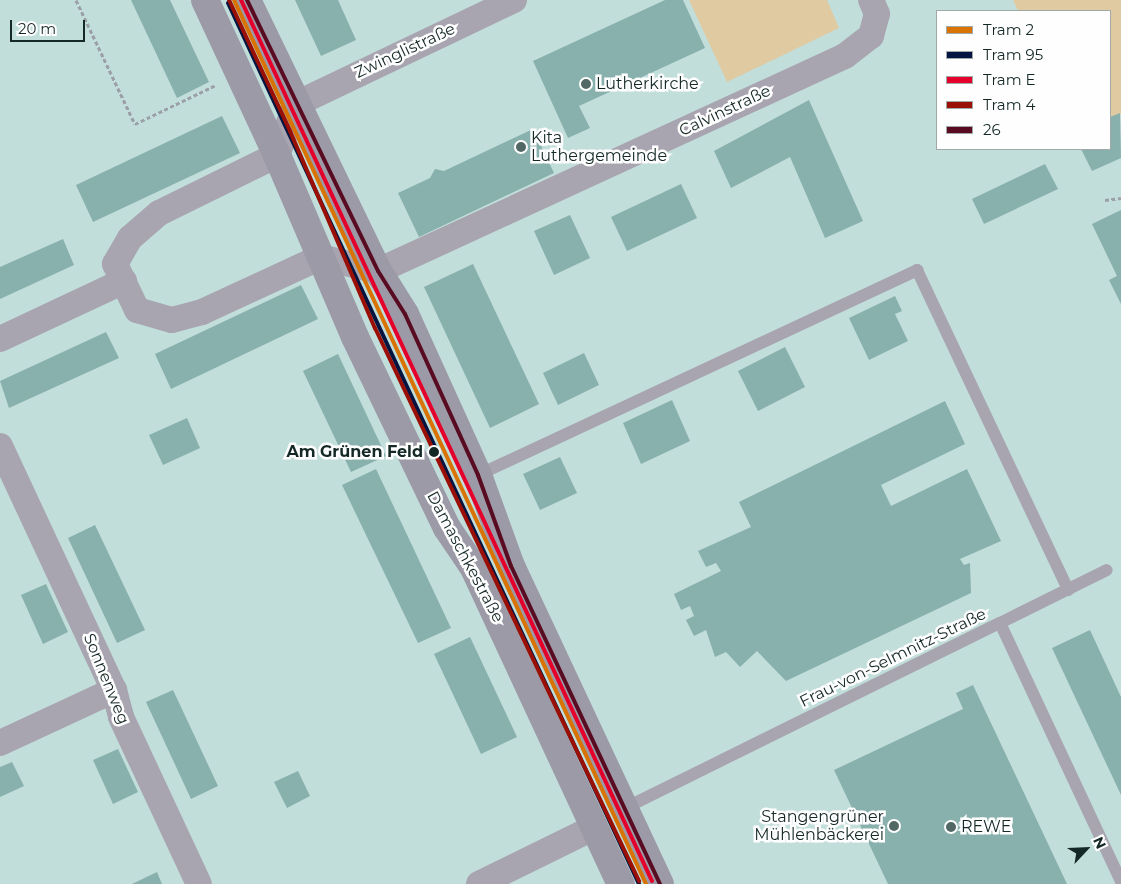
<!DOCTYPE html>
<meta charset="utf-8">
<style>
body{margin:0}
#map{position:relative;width:1121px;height:884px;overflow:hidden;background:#c2dedb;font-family:Montserrat,sans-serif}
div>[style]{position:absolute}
.green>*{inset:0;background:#e0caa2}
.building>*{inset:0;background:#88b1ad}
.path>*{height:3px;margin-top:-1.5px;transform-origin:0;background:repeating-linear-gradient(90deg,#9ba0a7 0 4px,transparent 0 6.5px)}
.lane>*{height:12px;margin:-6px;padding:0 6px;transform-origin:6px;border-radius:6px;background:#a8a5b1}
.street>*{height:26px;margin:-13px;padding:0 13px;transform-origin:13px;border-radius:13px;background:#a8a5b1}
.secondary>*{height:28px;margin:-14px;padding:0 14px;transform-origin:14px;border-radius:14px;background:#9d9aa8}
.bus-1>*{height:4px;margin:-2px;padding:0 2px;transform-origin:2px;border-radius:2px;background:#590b22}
.tram-1>*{height:4px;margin:-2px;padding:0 2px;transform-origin:2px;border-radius:2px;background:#d97404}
.tram-2>*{height:4px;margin:-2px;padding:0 2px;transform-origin:2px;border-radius:2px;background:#051541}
.tram-3>*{height:4px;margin:-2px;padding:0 2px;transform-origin:2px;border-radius:2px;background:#e4002b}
.tram-4>*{height:4px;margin:-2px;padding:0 2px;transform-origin:2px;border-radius:2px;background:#9b1006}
.dots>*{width:14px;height:14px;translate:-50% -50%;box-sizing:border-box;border:2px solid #fefefe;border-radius:50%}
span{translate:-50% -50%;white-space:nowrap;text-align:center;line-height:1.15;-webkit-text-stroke:5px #fefefe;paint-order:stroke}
.street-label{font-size:16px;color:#142826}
.poi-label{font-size:16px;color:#142826}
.left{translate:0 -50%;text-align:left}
.right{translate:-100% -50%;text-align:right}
.stop-label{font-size:16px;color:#142826;font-weight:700}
.legend{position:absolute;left:936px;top:10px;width:175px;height:140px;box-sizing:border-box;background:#fefefe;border:1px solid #a0a8a8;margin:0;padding:6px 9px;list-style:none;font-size:15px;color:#142826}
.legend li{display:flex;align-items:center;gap:10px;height:25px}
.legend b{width:25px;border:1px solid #a0a8a8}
.north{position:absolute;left:1061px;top:824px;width:50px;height:50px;-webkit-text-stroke:4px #fefefe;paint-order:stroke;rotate:65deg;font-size:14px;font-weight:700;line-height:20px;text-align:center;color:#142826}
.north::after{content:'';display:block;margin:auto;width:18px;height:22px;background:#142826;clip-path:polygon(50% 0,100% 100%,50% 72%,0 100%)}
.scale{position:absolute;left:10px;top:20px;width:75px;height:22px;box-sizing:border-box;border:2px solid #142826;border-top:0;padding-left:6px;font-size:15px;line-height:18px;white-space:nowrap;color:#142826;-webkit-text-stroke:4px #fefefe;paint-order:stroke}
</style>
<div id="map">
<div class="green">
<div style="clip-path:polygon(689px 0,827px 0,839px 28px,727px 82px)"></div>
<div style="clip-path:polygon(1013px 0,1121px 0,1121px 114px,1110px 117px,1110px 11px,1018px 11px)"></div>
</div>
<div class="building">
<div style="clip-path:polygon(131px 0,170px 0,209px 82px,177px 98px)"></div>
<div style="clip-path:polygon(295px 0,338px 0,356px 40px,321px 56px)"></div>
<div style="clip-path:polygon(665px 0,683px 0,705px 48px,579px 106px,590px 128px,568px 138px,533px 61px)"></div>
<div style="clip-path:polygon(809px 100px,863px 221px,825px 238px,790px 157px,731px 188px,714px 151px)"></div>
<div style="clip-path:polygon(1120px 113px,1121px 158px,1092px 171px,1081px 149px,1110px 149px,1110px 117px)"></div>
<div style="clip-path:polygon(222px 116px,240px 153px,93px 222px,76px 185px)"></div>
<div style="clip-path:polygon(533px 129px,554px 173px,419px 237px,398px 193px,430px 178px,435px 169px,444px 171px)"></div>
<div style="clip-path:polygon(1045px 164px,1058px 189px,984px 224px,972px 199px)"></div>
<div style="clip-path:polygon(681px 184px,697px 218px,627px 251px,611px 217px)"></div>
<div style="clip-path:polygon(1121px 210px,1121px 304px,1109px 280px,1117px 276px,1092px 224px)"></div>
<div style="clip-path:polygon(570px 215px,590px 258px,554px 275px,534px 231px)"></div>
<div style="clip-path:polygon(63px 239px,74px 265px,0 299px,0 267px)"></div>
<div style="clip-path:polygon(473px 264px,539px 404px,490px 428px,424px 287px)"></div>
<div style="clip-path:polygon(301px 285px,318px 319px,171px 389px,155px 354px)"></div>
<div style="clip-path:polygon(895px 296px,902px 311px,895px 314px,908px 341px,869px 360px,849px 318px)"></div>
<div style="clip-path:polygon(106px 332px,119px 358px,9px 408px,0 381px)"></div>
<div style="clip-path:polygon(785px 347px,805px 387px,758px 411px,738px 371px)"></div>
<div style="clip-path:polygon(584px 353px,599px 385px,558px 405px,543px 373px)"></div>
<div style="clip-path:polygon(338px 354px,386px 456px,351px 472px,303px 371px)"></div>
<div style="clip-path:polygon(672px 400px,690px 441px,641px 464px,623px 423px)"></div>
<div style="clip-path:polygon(945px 401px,965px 444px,881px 485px,891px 506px,967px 469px,1001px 541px,960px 559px,964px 565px,970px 563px,971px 593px,786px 681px,757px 651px,740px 667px,726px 652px,715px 657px,706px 630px,694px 636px,686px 620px,694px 616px,690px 606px,681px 610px,674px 594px,721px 571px,716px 563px,706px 567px,698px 551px,751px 527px,739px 502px)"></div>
<div style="clip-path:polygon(187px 418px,200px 448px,163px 465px,149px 435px)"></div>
<div style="clip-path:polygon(560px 457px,577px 493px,540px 510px,523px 474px)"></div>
<div style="clip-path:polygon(376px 469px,451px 628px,418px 643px,342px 485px)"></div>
<div style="clip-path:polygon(95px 525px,145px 630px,117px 643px,68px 538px)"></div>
<div style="clip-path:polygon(46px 584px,68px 632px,43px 644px,21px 595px)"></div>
<div style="clip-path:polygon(1090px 630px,1121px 697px,1121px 795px,1052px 648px)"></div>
<div style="clip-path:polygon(470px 637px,517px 737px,481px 754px,434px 654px)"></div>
<div style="clip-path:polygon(973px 685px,1067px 884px,888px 884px,834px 770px,963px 709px,956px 693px)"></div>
<div style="clip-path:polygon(173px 690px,218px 786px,191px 799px,146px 702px)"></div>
<div style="clip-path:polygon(118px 749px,138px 792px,113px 804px,93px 760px)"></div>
<div style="clip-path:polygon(12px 762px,24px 786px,0 797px,0 767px)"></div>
<div style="clip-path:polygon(298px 771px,310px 796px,287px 808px,274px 782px)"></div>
<div style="clip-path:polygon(157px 872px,162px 884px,132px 884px)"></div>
</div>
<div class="path">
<div style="left:76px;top:0;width:137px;rotate:64.6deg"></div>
<div style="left:135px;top:124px;width:90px;rotate:-25.7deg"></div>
<div style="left:1105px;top:200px;width:16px;rotate:-7deg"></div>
</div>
<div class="lane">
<div style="left:478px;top:475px;width:485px;rotate:-25deg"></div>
<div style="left:917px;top:270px;width:354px;rotate:64.7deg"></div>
<div style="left:1000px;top:623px;width:119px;rotate:-26.4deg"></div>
<div style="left:625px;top:808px;width:418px;rotate:-26.3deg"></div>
<div style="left:1000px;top:623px;width:285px;rotate:64.9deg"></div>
</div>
<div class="street">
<div style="left:514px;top:0;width:242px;rotate:154.5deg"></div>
<div style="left:296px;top:104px;width:54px;rotate:110.4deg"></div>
<div style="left:277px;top:155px;width:131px;rotate:153.8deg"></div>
<div style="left:159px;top:213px;width:38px;rotate:139deg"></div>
<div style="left:130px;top:238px;width:30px;rotate:120deg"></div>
<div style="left:115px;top:264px;width:51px;rotate:64.4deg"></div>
<div style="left:137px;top:310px;width:36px;rotate:16deg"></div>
<div style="left:172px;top:320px;width:31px;rotate:-15deg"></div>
<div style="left:202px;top:312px;width:131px;rotate:-24.8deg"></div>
<div style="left:321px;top:257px;width:59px;rotate:13.8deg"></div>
<div style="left:378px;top:271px;width:514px;rotate:-24.72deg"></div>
<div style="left:845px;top:56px;width:33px;rotate:-38deg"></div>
<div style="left:871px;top:36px;width:23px;rotate:-75deg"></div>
<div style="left:877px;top:14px;width:15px;rotate:-113deg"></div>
<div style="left:0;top:339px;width:137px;rotate:-25.1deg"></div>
<div style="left:0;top:446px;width:269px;rotate:65deg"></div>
<div style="left:114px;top:690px;width:28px;rotate:75deg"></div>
<div style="left:121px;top:717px;width:184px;rotate:65deg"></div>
<div style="left:0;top:743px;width:126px;rotate:-24.9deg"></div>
<div style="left:479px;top:884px;width:129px;rotate:-26.2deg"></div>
</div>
<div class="secondary">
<div style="left:205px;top:0;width:171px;rotate:65.1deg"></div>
<div style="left:277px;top:155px;width:198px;rotate:66.8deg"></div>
<div style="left:355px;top:337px;width:212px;rotate:64.3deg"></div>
<div style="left:447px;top:528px;width:48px;rotate:56deg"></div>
<div style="left:474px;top:568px;width:349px;rotate:65.1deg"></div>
<div style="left:247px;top:0;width:301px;rotate:64.2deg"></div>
<div style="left:378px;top:271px;width:51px;rotate:57.9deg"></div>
<div style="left:405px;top:314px;width:177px;rotate:65.6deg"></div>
<div style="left:478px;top:475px;width:97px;rotate:70.1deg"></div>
<div style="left:511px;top:566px;width:351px;rotate:64.9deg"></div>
</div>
<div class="bus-1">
<div style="left:247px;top:0;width:301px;rotate:64.2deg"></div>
<div style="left:378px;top:271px;width:51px;rotate:57.9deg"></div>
<div style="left:405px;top:314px;width:177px;rotate:65.6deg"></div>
<div style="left:478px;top:475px;width:97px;rotate:70.1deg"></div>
<div style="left:511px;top:566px;width:351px;rotate:64.9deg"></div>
</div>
<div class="tram-1">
<div style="left:234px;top:0;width:975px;rotate:65.01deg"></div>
</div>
<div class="tram-2">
<div style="left:228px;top:3px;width:972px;rotate:64.99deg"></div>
</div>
<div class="tram-3">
<div style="left:241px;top:0;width:972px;rotate:64.99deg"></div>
</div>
<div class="tram-4">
<div style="left:229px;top:0;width:145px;rotate:65deg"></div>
<div style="left:290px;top:131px;width:215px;rotate:66.7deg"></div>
<div style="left:375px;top:328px;width:613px;rotate:64.48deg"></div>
</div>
<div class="dots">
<div style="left:586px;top:84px;background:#516865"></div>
<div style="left:521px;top:147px;background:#516865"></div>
<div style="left:434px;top:452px;background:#142826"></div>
<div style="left:894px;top:826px;background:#516865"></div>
<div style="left:951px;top:827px;background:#516865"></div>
</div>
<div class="street-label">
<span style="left:405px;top:51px;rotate:-25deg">Zwinglistraße</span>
<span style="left:725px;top:111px;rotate:-25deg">Calvinstraße</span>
<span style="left:465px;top:557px;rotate:62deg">Damaschkestraße</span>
<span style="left:893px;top:658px;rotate:-26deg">Frau-von-Selmnitz-Straße</span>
<span style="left:106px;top:679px;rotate:68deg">Sonnenweg</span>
</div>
<div class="poi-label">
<span class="left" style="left:596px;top:84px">Lutherkirche</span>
<span class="left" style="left:531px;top:147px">Kita<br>Luthergemeinde</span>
<span class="right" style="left:884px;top:826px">Stangengrüner<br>Mühlenbäckerei</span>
<span class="left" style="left:961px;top:827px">REWE</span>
</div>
<div class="stop-label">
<span class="right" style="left:423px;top:452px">Am Grünen Feld</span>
</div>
<ul class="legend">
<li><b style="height:6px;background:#d97404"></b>Tram 2</li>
<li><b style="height:6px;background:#051541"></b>Tram 95</li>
<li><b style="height:6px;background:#e4002b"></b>Tram E</li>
<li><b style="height:6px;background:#9b1006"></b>Tram 4</li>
<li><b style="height:6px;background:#590b22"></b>26</li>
</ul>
<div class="north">N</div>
<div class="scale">20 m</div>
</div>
